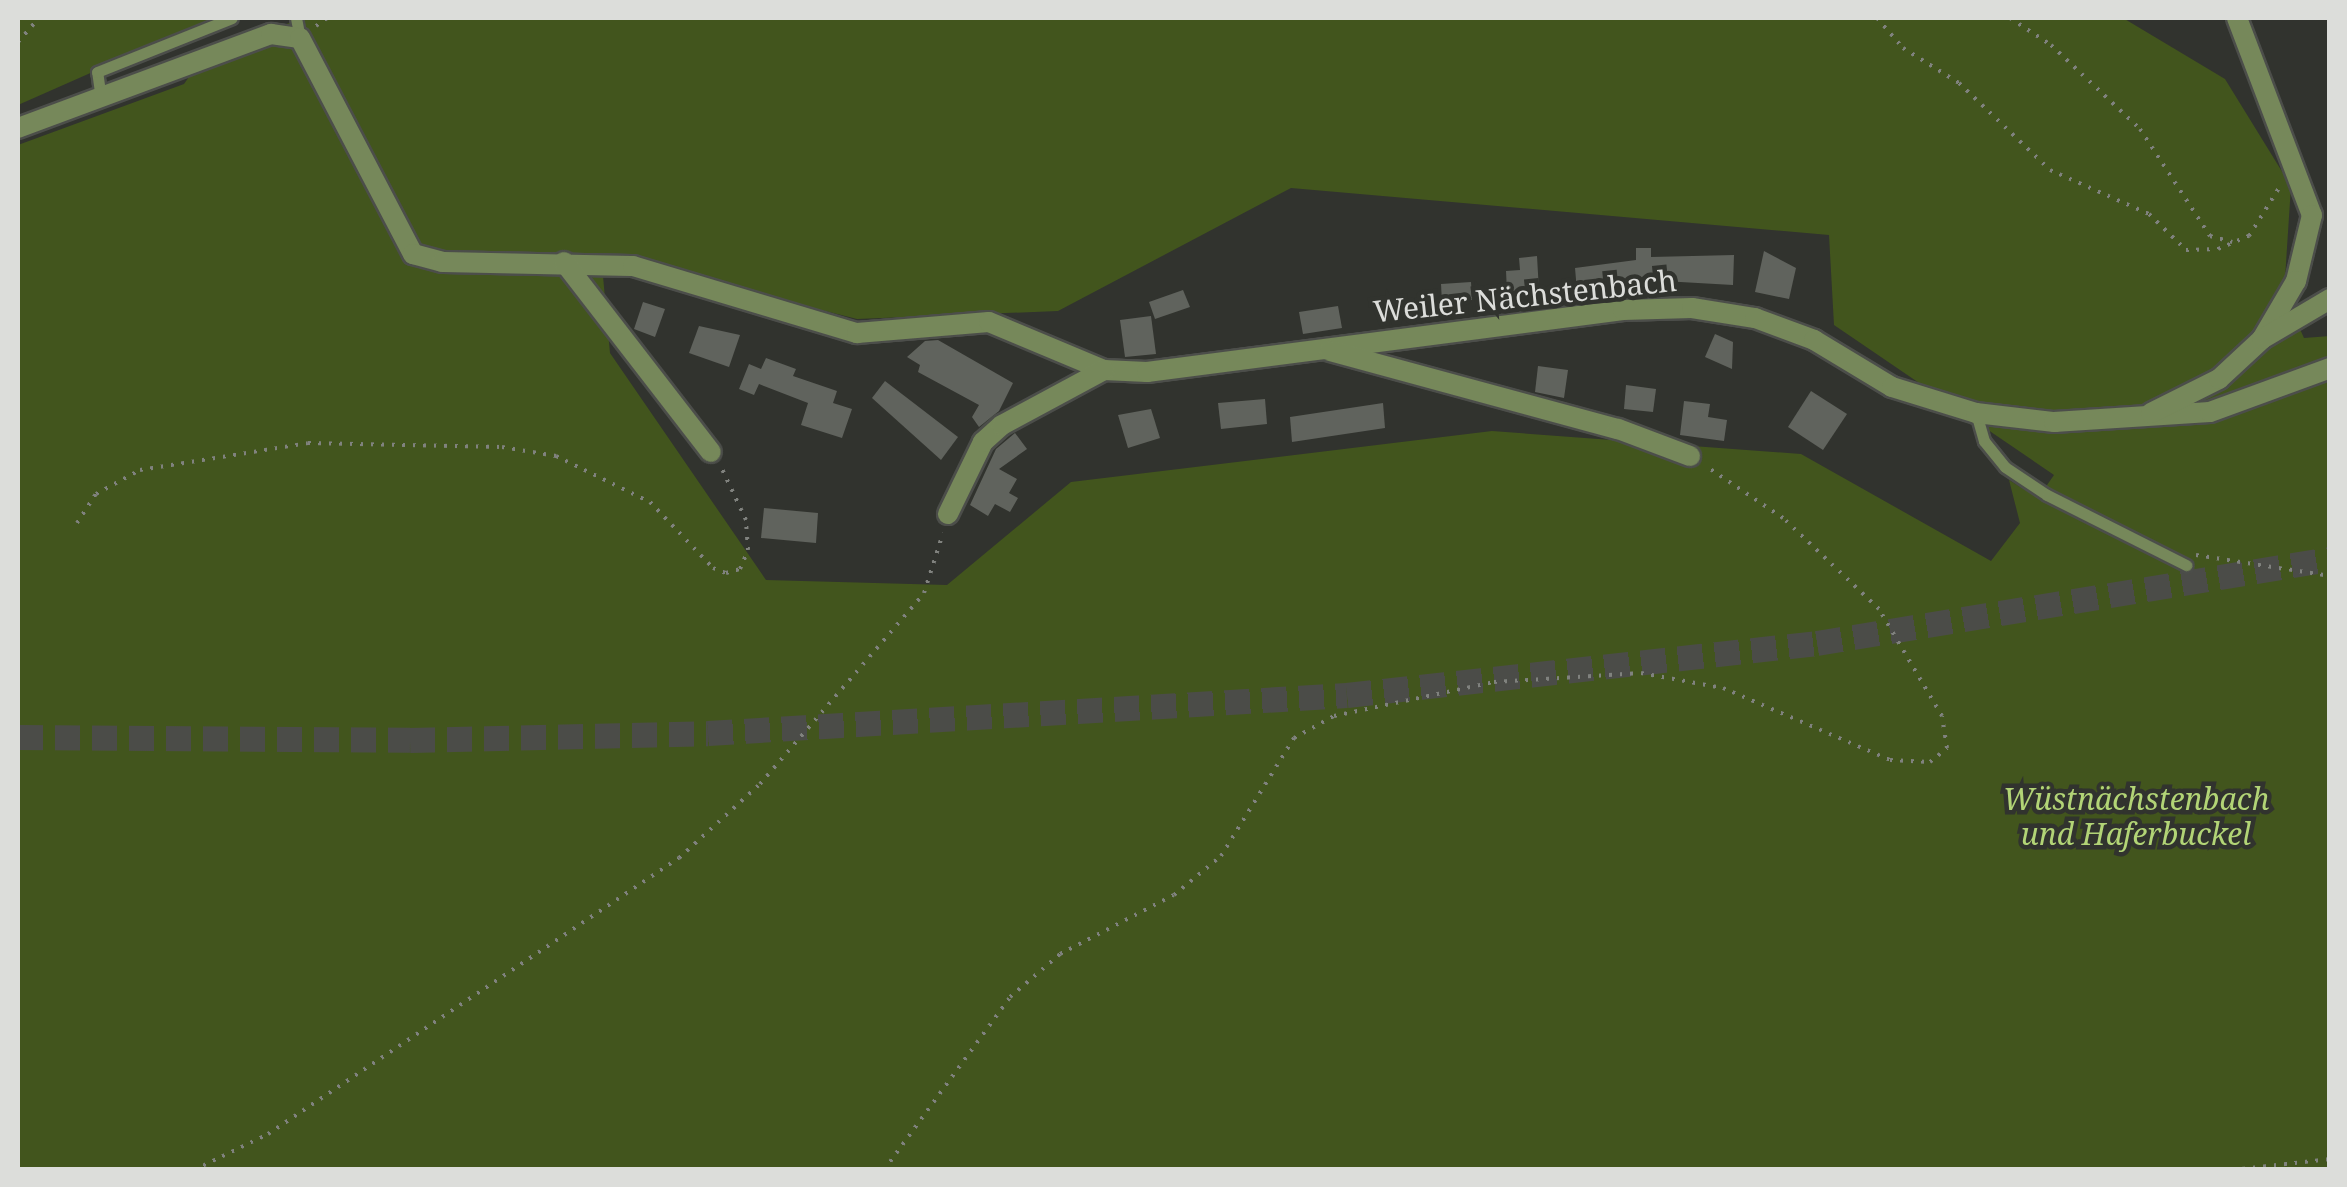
<!DOCTYPE html>
<meta charset="utf-8">
<style>
body{margin:0}
#map{position:relative;width:2347px;height:1187px;overflow:hidden;background:#31332e;font-family:"Noto Serif",serif}
div>[style]{position:absolute}
.green>*{inset:0;background:#42551d}
.building>*{inset:0;background:#60635d}
.primary-tunnel>*{height:25px;margin-top:-12.5px;transform-origin:0;background:repeating-linear-gradient(90deg,#4b4c48 0 25px,transparent 0 37px)}
.path>*{height:4px;margin-top:-2px;transform-origin:0;background:repeating-linear-gradient(90deg,#80827e 0 2.5px,transparent 0 10.5px)}
.roads{filter:drop-shadow(2px 0 #4c4e4a) drop-shadow(-2px 0 #4c4e4a) drop-shadow(0 2px #4c4e4a) drop-shadow(0 -2px #4c4e4a)}
.service>*{height:11px;margin:-5.5px;padding:0 5.5px;transform-origin:5.5px;border-radius:5.5px;background:#76885a}
.minor>*{height:20px;margin:-10px;padding:0 10px;transform-origin:10px;border-radius:10px;background:#76885a}
span{translate:-50% -50%;white-space:nowrap;text-align:center;line-height:1.15;-webkit-text-stroke:9px #31332e;paint-order:stroke}
.street-label{font-size:30px;color:#dcddda}
.park-label{font-size:30px;color:#b2d476;font-style:italic}
.frame{position:absolute;inset:0;border:20px solid #dcddda;pointer-events:none}
</style>
<div id="map">
<div class="green">
<div style="clip-path:polygon(18px 18px,215px 18px,18px 105px)"></div>
<div style="clip-path:polygon(evenodd,300px 18px,2123px 18px,2225px 79px,2291px 186px,2284px 294px,2304px 338px,2330px 336px,2329px 1169px,18px 1170px,18px 145px,184px 84px,198px 64px,300px 18px,1291px 188px,1829px 235px,1834px 325px,2054px 475px,2038px 498px,2009px 480px,2020px 523px,1991px 561px,1801px 454px,1492px 431px,1071px 482px,947px 585px,766px 580px,610px 353px,601px 254px,857px 319px,1058px 311px,1291px 188px)"></div>
</div>
<div class="building">
<div style="clip-path:polygon(1636px 248px,1651px 248px,1651px 257px,1734px 255px,1733px 285px,1610px 278px,1611px 286px,1577px 291px,1575px 268px,1636px 260px)"></div>
<div style="clip-path:polygon(1764px 251px,1796px 268px,1789px 299px,1755px 292px)"></div>
<div style="clip-path:polygon(1537px 256px,1539px 291px,1507px 292px,1506px 271px,1520px 270px,1519px 258px)"></div>
<div style="clip-path:polygon(1471px 282px,1472px 300px,1442px 302px,1441px 284px)"></div>
<div style="clip-path:polygon(1183px 290px,1190px 307px,1155px 319px,1149px 302px)"></div>
<div style="clip-path:polygon(643px 302px,665px 309px,655px 337px,634px 329px)"></div>
<div style="clip-path:polygon(1338px 306px,1342px 328px,1303px 334px,1299px 312px)"></div>
<div style="clip-path:polygon(1151px 316px,1156px 354px,1125px 357px,1120px 320px)"></div>
<div style="clip-path:polygon(699px 326px,740px 335px,729px 367px,689px 353px)"></div>
<div style="clip-path:polygon(1715px 334px,1733px 342px,1732px 369px,1705px 357px)"></div>
<div style="clip-path:polygon(938px 340px,1013px 383px,999px 411px,979px 427px,972px 417px,979px 405px,918px 372px,920px 365px,907px 357px,925px 341px)"></div>
<div style="clip-path:polygon(766px 358px,796px 369px,793px 376px,837px 391px,833px 403px,852px 409px,842px 438px,801px 425px,808px 403px,759px 384px,754px 395px,739px 389px,749px 364px,761px 369px)"></div>
<div style="clip-path:polygon(1538px 366px,1568px 370px,1564px 398px,1535px 392px)"></div>
<div style="clip-path:polygon(885px 381px,958px 437px,941px 460px,872px 398px)"></div>
<div style="clip-path:polygon(1626px 385px,1656px 389px,1653px 412px,1624px 409px)"></div>
<div style="clip-path:polygon(1811px 391px,1847px 414px,1823px 450px,1788px 427px)"></div>
<div style="clip-path:polygon(1265px 399px,1267px 424px,1221px 429px,1218px 403px)"></div>
<div style="clip-path:polygon(1684px 401px,1710px 404px,1708px 417px,1727px 420px,1724px 441px,1680px 435px)"></div>
<div style="clip-path:polygon(1383px 403px,1385px 428px,1292px 442px,1290px 417px)"></div>
<div style="clip-path:polygon(1151px 409px,1160px 438px,1128px 448px,1118px 415px)"></div>
<div style="clip-path:polygon(1015px 433px,1027px 449px,999px 469px,1017px 479px,1009px 493px,1018px 498px,1010px 512px,995px 504px,988px 516px,970px 505px,996px 449px)"></div>
<div style="clip-path:polygon(764px 508px,818px 513px,816px 543px,761px 538px)"></div>
</div>
<div class="primary-tunnel">
<div style="left:18px;top:737px;width:392px;rotate:0.4deg"></div>
<div style="left:410px;top:740px;width:298px;rotate:-1.3deg"></div>
<div style="left:708px;top:733px;width:640px;rotate:-3.4deg"></div>
<div style="left:1347px;top:695px;width:473px;rotate:-6.3deg"></div>
<div style="left:1817px;top:643px;width:520px;rotate:-9.3deg"></div>
</div>
<div class="path">
<div style="left:1877px;top:18px;width:40px;rotate:49deg"></div>
<div style="left:1903px;top:48px;width:66px;rotate:32deg"></div>
<div style="left:1959px;top:83px;width:126px;rotate:43.7deg"></div>
<div style="left:2050px;top:170px;width:108px;rotate:24deg"></div>
<div style="left:2149px;top:214px;width:52px;rotate:44.2deg"></div>
<div style="left:2186px;top:250px;width:32px;rotate:-2deg"></div>
<div style="left:2218px;top:249px;width:34px;rotate:-23deg"></div>
<div style="left:2249px;top:236px;width:57px;rotate:-58deg"></div>
<div style="left:2010px;top:18px;width:49px;rotate:33.4deg"></div>
<div style="left:2051px;top:45px;width:122px;rotate:43.3deg"></div>
<div style="left:2140px;top:129px;width:128px;rotate:56.8deg"></div>
<div style="left:2210px;top:236px;width:23px;rotate:15deg"></div>
<div style="left:316px;top:26px;width:14px;rotate:-36deg"></div>
<div style="left:18px;top:42px;width:32px;rotate:-49deg"></div>
<div style="left:77px;top:523px;width:35px;rotate:-57deg"></div>
<div style="left:96px;top:494px;width:50px;rotate:-28.6deg"></div>
<div style="left:140px;top:470px;width:170px;rotate:-9.1deg"></div>
<div style="left:308px;top:443px;width:194px;rotate:1.2deg"></div>
<div style="left:502px;top:447px;width:55px;rotate:9.5deg"></div>
<div style="left:556px;top:456px;width:105px;rotate:26.1deg"></div>
<div style="left:650px;top:502px;width:91px;rotate:46.3deg"></div>
<div style="left:713px;top:568px;width:14px;rotate:21deg"></div>
<div style="left:726px;top:573px;width:15px;rotate:-16deg"></div>
<div style="left:740px;top:569px;width:21px;rotate:-67deg"></div>
<div style="left:748px;top:550px;width:30px;rotate:-94deg"></div>
<div style="left:746px;top:520px;width:56px;rotate:-115.2deg"></div>
<div style="left:2196px;top:555px;width:136px;rotate:8.9deg"></div>
<div style="left:194px;top:1170px;width:82px;rotate:-25.9deg"></div>
<div style="left:268px;top:1134px;width:495px;rotate:-33.9deg"></div>
<div style="left:679px;top:858px;width:110px;rotate:-42.4deg"></div>
<div style="left:760px;top:784px;width:252px;rotate:-49.3deg"></div>
<div style="left:924px;top:593px;width:63px;rotate:-72.4deg"></div>
<div style="left:884px;top:1170px;width:214px;rotate:-53.9deg"></div>
<div style="left:1010px;top:997px;width:66px;rotate:-40.7deg"></div>
<div style="left:1060px;top:954px;width:128px;rotate:-27.4deg"></div>
<div style="left:1174px;top:895px;width:61px;rotate:-39.7deg"></div>
<div style="left:1221px;top:856px;width:139px;rotate:-58.3deg"></div>
<div style="left:1294px;top:738px;width:46px;rotate:-28.8deg"></div>
<div style="left:1334px;top:716px;width:164px;rotate:-12deg"></div>
<div style="left:1494px;top:682px;width:147px;rotate:-3.5deg"></div>
<div style="left:1641px;top:673px;width:83px;rotate:10.4deg"></div>
<div style="left:1723px;top:688px;width:182px;rotate:23.3deg"></div>
<div style="left:1890px;top:760px;width:40px;rotate:2.9deg"></div>
<div style="left:1930px;top:762px;width:22px;rotate:-39deg"></div>
<div style="left:1947px;top:748px;width:32px;rotate:-99deg"></div>
<div style="left:1942px;top:716px;width:124px;rotate:-120.5deg"></div>
<div style="left:1879px;top:609px;width:132px;rotate:-136.5deg"></div>
<div style="left:1783px;top:518px;width:92px;rotate:-146.1deg"></div>
<div style="left:2232px;top:1170px;width:99px;rotate:-6.4deg"></div>
</div>
<div class="roads">
<div class="service">
<div style="left:296px;top:18px;width:20px;rotate:79deg"></div>
<div style="left:101px;top:99px;width:27px;rotate:-98deg"></div>
<div style="left:97px;top:72px;width:145px;rotate:-21.8deg"></div>
<div style="left:1976px;top:413px;width:29px;rotate:74deg"></div>
<div style="left:1984px;top:441px;width:33px;rotate:51deg"></div>
<div style="left:2005px;top:467px;width:50px;rotate:33.7deg"></div>
<div style="left:2047px;top:495px;width:156px;rotate:26.7deg"></div>
</div>
<div class="minor">
<div style="left:2237px;top:18px;width:211px;rotate:69.2deg"></div>
<div style="left:2312px;top:215px;width:68px;rotate:103.6deg"></div>
<div style="left:2296px;top:281px;width:67px;rotate:120.4deg"></div>
<div style="left:18px;top:128px;width:270px;rotate:-20.4deg"></div>
<div style="left:271px;top:34px;width:29px;rotate:8deg"></div>
<div style="left:300px;top:38px;width:244px;rotate:62.4deg"></div>
<div style="left:413px;top:254px;width:30px;rotate:15deg"></div>
<div style="left:442px;top:262px;width:191px;rotate:1.2deg"></div>
<div style="left:633px;top:266px;width:234px;rotate:16.7deg"></div>
<div style="left:857px;top:333px;width:132px;rotate:-4.8deg"></div>
<div style="left:989px;top:322px;width:125px;rotate:22.7deg"></div>
<div style="left:1104px;top:370px;width:43px;rotate:2.7deg"></div>
<div style="left:1147px;top:372px;width:480px;rotate:-7.4deg"></div>
<div style="left:1623px;top:310px;width:69px;rotate:-1.7deg"></div>
<div style="left:1692px;top:308px;width:64px;rotate:9deg"></div>
<div style="left:1755px;top:318px;width:63px;rotate:20.4deg"></div>
<div style="left:1814px;top:340px;width:91px;rotate:31.1deg"></div>
<div style="left:1892px;top:387px;width:88px;rotate:17.2deg"></div>
<div style="left:1976px;top:413px;width:79px;rotate:6.6deg"></div>
<div style="left:2054px;top:422px;width:156px;rotate:-3.7deg"></div>
<div style="left:2210px;top:412px;width:128px;rotate:-20.1deg"></div>
<div style="left:564px;top:262px;width:240px;rotate:52.3deg"></div>
<div style="left:1330px;top:351px;width:298px;rotate:15.2deg"></div>
<div style="left:1618px;top:429px;width:77px;rotate:20.6deg"></div>
<div style="left:2151px;top:413px;width:76px;rotate:-26.6deg"></div>
<div style="left:2219px;top:379px;width:59px;rotate:-42.9deg"></div>
<div style="left:2262px;top:339px;width:79px;rotate:-30.5deg"></div>
<div style="left:948px;top:514px;width:80px;rotate:-64.1deg"></div>
<div style="left:983px;top:442px;width:25px;rotate:-42deg"></div>
<div style="left:1002px;top:425px;width:116px;rotate:-28.3deg"></div>
</div>
</div>
<div class="street-label">
<span style="left:1525px;top:296px;rotate:-6deg">Weiler Nächstenbach</span>
</div>
<div class="park-label">
<span style="left:2136px;top:816px">Wüstnächstenbach<br>und Haferbuckel</span>
</div>
<div class="frame"></div>
</div>
